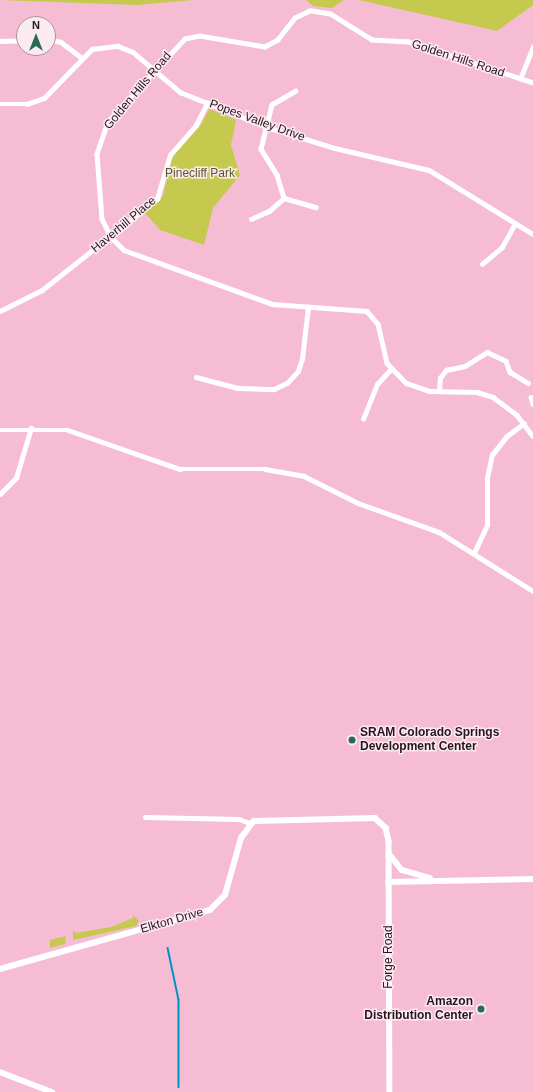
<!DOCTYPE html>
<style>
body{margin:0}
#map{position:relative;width:533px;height:1092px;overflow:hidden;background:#f6bcd4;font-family:Helvetica,sans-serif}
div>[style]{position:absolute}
.green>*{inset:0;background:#c5ca4f}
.stream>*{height:1.5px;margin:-0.75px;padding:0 0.75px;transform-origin:0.75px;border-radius:0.75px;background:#0092c3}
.minor>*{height:4.5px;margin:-2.25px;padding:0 2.25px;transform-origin:2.25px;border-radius:2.25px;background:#fff}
.tertiary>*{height:5.5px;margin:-2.75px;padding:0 2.75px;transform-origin:2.75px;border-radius:2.75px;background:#fff}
.dots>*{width:11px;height:11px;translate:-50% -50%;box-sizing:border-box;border:2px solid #fceaf1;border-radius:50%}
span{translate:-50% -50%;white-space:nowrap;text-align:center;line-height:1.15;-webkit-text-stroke:3px #fceaf1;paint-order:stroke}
.street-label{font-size:12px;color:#29141d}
.park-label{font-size:12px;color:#575924}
.poi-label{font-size:12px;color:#29141d;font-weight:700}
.left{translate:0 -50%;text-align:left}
.right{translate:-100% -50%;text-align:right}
.north{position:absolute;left:16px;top:16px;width:40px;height:40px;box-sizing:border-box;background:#fceaf1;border:1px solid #a8949c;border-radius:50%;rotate:0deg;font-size:11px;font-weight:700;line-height:16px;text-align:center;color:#29141d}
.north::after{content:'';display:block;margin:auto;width:14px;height:18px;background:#296956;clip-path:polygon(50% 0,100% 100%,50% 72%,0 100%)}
</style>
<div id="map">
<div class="green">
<div style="clip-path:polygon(0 0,194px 0,136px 5px)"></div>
<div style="clip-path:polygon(306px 0,344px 0,332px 8px,313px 6px)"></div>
<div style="clip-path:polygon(359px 0,533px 0,533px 5px,497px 31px)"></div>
<div style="clip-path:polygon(209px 109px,236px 120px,231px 145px,240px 175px,213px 208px,204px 245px,160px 230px,145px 213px,163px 196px,172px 157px,201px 125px)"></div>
<div style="clip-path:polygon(133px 915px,139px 921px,136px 926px,73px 940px,73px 930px,76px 933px,111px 927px,133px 918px)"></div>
<div style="clip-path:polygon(66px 936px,65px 944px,50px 948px,50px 940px)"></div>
</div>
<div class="stream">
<div style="left:168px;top:948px;width:53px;rotate:78.1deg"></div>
<div style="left:179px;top:1000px;width:87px;rotate:90deg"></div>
</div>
<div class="minor">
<div style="left:48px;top:39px;width:13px;rotate:13deg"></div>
<div style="left:61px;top:42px;width:26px;rotate:37deg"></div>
<div style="left:0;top:41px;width:24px;rotate:-2deg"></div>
<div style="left:520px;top:79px;width:35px;rotate:-68deg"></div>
<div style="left:533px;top:83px;width:132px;rotate:-161.8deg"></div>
<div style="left:408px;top:42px;width:36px;rotate:-177deg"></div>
<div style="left:372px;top:40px;width:49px;rotate:-148.2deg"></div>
<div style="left:330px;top:14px;width:20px;rotate:-171deg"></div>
<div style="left:310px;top:11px;width:17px;rotate:155deg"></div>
<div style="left:295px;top:18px;width:28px;rotate:128deg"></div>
<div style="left:278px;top:40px;width:15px;rotate:152deg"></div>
<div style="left:265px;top:47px;width:66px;rotate:-170.4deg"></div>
<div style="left:200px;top:36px;width:15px;rotate:169deg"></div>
<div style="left:185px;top:39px;width:113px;rotate:132.9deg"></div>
<div style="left:108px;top:122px;width:34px;rotate:109deg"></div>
<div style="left:97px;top:154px;width:65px;rotate:85.6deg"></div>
<div style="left:102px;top:219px;width:20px;rotate:63deg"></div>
<div style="left:111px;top:237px;width:18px;rotate:45deg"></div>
<div style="left:124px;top:250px;width:158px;rotate:20deg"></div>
<div style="left:272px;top:304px;width:95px;rotate:4.2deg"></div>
<div style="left:367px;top:311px;width:17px;rotate:50deg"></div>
<div style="left:378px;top:324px;width:40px;rotate:77deg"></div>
<div style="left:387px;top:363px;width:28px;rotate:46deg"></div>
<div style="left:406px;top:383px;width:24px;rotate:19deg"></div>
<div style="left:429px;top:391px;width:48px;rotate:1.2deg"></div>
<div style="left:477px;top:392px;width:17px;rotate:17deg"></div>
<div style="left:493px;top:397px;width:30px;rotate:37deg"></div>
<div style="left:517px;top:415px;width:26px;rotate:53deg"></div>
<div style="left:296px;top:91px;width:28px;rotate:150deg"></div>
<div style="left:272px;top:105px;width:45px;rotate:104deg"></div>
<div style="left:261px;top:149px;width:31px;rotate:58deg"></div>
<div style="left:277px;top:175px;width:24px;rotate:73deg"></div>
<div style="left:284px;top:198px;width:33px;rotate:16deg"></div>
<div style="left:0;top:104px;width:27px"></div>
<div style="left:27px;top:104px;width:18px;rotate:-19deg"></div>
<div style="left:44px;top:98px;width:69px;rotate:-45.6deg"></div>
<div style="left:92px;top:49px;width:26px;rotate:-7deg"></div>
<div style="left:118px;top:46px;width:16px;rotate:22deg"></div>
<div style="left:133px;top:52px;width:62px;rotate:40.4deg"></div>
<div style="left:180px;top:92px;width:91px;rotate:22deg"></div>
<div style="left:264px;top:126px;width:74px;rotate:17.2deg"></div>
<div style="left:335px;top:148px;width:97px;rotate:13.2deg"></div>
<div style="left:429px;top:170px;width:122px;rotate:31.6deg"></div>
<div style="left:251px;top:219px;width:20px;rotate:-24deg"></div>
<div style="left:269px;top:211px;width:20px;rotate:-41deg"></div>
<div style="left:482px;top:264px;width:26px;rotate:-40deg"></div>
<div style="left:502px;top:247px;width:25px;rotate:-61deg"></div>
<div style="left:0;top:311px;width:47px;rotate:-26.6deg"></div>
<div style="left:42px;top:290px;width:147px;rotate:-38.4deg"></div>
<div style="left:157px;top:199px;width:46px;rotate:-73.5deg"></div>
<div style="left:170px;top:155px;width:40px;rotate:-49deg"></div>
<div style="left:196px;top:125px;width:25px;rotate:-63deg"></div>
<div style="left:196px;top:377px;width:43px;rotate:14.7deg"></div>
<div style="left:238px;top:388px;width:36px;rotate:2deg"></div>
<div style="left:274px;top:389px;width:14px;rotate:-25deg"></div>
<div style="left:287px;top:383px;width:16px;rotate:-47deg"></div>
<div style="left:298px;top:371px;width:13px;rotate:-72deg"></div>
<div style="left:302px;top:359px;width:52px;rotate:-83.4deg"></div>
<div style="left:439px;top:391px;width:13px;rotate:-86deg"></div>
<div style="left:440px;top:378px;width:10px;rotate:-53deg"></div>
<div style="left:446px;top:370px;width:19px;rotate:-12deg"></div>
<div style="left:465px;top:366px;width:26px;rotate:-32deg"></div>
<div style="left:487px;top:352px;width:21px;rotate:25deg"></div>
<div style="left:506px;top:361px;width:12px;rotate:70deg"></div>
<div style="left:510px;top:372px;width:21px;rotate:31deg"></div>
<div style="left:531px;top:397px;width:7px;rotate:74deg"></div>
<div style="left:363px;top:419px;width:38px;rotate:-68deg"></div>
<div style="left:377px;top:384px;width:21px;rotate:-47deg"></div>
<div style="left:0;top:430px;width:68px"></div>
<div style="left:68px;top:430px;width:119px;rotate:19.2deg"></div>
<div style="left:180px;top:469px;width:85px"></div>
<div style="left:265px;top:469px;width:40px;rotate:10deg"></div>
<div style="left:304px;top:476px;width:60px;rotate:26.6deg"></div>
<div style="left:358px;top:503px;width:86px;rotate:19.7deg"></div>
<div style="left:439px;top:532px;width:111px;rotate:32.1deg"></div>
<div style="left:0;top:494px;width:23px;rotate:-45deg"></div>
<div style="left:16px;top:478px;width:52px;rotate:-73.3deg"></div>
<div style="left:474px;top:553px;width:31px;rotate:-65deg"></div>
<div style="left:487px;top:525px;width:47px;rotate:-90deg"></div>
<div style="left:487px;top:478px;width:24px;rotate:-78deg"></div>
<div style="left:492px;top:455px;width:24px;rotate:-52deg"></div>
<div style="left:507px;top:436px;width:21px;rotate:-37deg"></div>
<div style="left:145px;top:817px;width:94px;rotate:1.2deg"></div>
<div style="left:239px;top:819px;width:12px;rotate:20deg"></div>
</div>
<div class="tertiary">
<div style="left:390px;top:855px;width:19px;rotate:51deg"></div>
<div style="left:402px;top:870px;width:29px;rotate:16deg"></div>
<div style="left:388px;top:882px;width:145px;rotate:-1.2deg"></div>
<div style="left:0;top:969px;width:218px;rotate:-15.7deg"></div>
<div style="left:210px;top:910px;width:21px;rotate:-45deg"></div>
<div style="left:225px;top:895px;width:59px;rotate:-74.3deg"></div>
<div style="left:241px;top:838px;width:21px;rotate:-53deg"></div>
<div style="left:254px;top:821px;width:121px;rotate:-1.4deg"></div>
<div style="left:375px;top:818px;width:15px;rotate:42deg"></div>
<div style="left:386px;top:828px;width:13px;rotate:77deg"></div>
<div style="left:389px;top:841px;width:251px;rotate:89.8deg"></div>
<div style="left:0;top:1072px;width:56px;rotate:21deg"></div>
</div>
<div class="dots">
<div style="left:352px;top:740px;background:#296956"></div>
<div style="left:481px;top:1009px;background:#296956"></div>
</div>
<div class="street-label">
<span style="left:458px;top:59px;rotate:18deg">Golden Hills Road</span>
<span style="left:138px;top:91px;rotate:-50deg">Golden Hills Road</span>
<span style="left:257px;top:121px;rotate:20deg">Popes Valley Drive</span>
<span style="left:124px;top:225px;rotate:-40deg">Haverhill Place</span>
<span style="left:172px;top:921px;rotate:-16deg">Elkton Drive</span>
<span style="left:389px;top:957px;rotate:-90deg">Forge Road</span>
</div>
<div class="park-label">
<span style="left:200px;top:174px">Pinecliff Park</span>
</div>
<div class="poi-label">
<span class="left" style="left:360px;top:740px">SRAM Colorado Springs<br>Development Center</span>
<span class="right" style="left:473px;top:1009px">Amazon<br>Distribution Center</span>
</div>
<div class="north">N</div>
</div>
